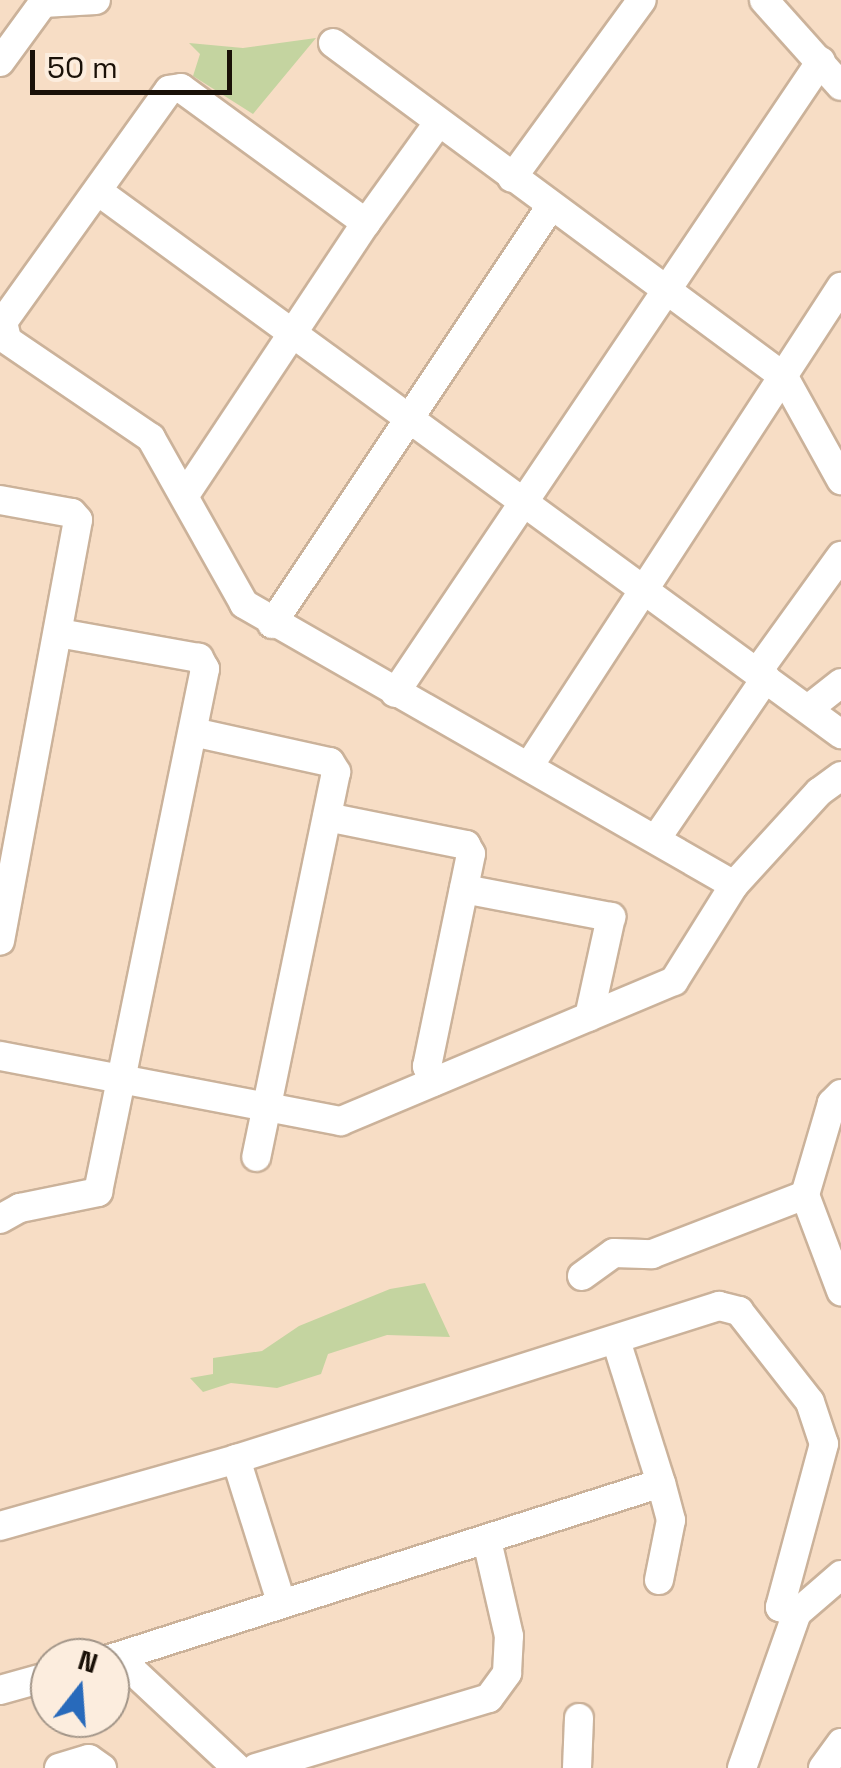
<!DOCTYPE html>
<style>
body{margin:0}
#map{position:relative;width:841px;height:1768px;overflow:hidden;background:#f7ddc5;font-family:"Space Grotesk",sans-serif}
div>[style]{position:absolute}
.green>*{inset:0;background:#c4d4a0}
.roads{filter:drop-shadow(2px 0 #cbb29a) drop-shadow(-2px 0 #cbb29a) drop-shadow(0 2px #cbb29a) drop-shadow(0 -2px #cbb29a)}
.minor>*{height:28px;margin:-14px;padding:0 14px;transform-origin:14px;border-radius:14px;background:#fff}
span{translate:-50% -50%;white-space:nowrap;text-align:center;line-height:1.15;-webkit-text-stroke:8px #fcedde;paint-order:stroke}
.north{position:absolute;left:30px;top:1638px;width:100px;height:100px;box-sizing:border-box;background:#fcedde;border:2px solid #a29588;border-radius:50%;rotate:17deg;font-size:28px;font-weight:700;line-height:40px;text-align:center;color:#1a1108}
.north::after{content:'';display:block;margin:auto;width:35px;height:45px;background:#286abb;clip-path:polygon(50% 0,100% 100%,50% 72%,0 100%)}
.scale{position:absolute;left:30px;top:50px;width:202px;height:45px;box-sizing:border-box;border:5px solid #1a1108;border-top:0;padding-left:12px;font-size:30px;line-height:35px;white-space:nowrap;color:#1a1108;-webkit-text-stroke:8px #fcedde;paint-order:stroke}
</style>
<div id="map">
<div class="green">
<div style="clip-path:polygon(316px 38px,253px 114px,193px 76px,200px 54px,189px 43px,243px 48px)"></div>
<div style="clip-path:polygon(425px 1283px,450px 1337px,387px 1335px,328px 1354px,321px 1374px,277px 1388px,231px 1383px,203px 1392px,190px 1378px,213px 1374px,213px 1358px,262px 1351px,299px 1326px,390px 1289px)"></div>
</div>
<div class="roads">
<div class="minor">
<div style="left:764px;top:0;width:115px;rotate:48.2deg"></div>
<div style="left:333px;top:43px;width:561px;rotate:36.52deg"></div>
<div style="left:784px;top:377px;width:118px;rotate:61deg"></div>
<div style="left:0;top:62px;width:73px;rotate:-53.9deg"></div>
<div style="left:43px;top:3px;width:53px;rotate:-3.2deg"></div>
<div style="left:512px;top:178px;width:220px;rotate:-53.9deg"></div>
<div style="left:99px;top:192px;width:919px;rotate:36.15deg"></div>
<div style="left:366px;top:223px;width:229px;rotate:-143.9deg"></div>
<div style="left:181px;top:88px;width:12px;rotate:171deg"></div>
<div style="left:169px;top:90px;width:285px;rotate:125.6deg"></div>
<div style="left:3px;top:322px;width:18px;rotate:77deg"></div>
<div style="left:7px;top:340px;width:174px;rotate:34.2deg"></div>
<div style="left:151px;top:438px;width:190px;rotate:60.7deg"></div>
<div style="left:244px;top:604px;width:565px;rotate:29.83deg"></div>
<div style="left:185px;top:495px;width:327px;rotate:-56.4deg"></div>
<div style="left:366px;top:223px;width:123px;rotate:-54.2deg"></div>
<div style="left:0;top:500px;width:73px;rotate:10.2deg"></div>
<div style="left:72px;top:513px;width:9px;rotate:49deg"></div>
<div style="left:78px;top:520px;width:428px;rotate:100.5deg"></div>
<div style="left:272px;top:624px;width:503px;rotate:-56.28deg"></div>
<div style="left:758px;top:671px;width:142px;rotate:-54.2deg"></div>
<div style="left:395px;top:693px;width:762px;rotate:-56.02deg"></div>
<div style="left:808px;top:709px;width:42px;rotate:-38.2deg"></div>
<div style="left:193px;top:732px;width:140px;rotate:12.4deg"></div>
<div style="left:330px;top:762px;width:12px;rotate:59deg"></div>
<div style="left:336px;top:772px;width:393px;rotate:101.7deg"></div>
<div style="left:529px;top:766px;width:572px;rotate:-56.92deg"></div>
<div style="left:327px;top:817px;width:142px;rotate:11.4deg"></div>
<div style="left:466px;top:845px;width:10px;rotate:61deg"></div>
<div style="left:471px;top:854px;width:217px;rotate:101.7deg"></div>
<div style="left:427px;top:1066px;width:17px;rotate:69deg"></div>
<div style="left:656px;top:839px;width:195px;rotate:-55.7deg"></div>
<div style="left:464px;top:889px;width:150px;rotate:10.8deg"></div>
<div style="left:611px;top:917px;width:102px;rotate:102.4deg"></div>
<div style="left:0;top:1056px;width:347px;rotate:10.8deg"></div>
<div style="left:341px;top:1121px;width:361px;rotate:-22.8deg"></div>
<div style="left:674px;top:981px;width:113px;rotate:-58deg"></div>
<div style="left:734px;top:885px;width:126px;rotate:-47.6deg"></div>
<div style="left:819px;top:792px;width:27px;rotate:-36deg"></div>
<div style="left:841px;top:1094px;width:13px;rotate:135deg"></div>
<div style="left:832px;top:1103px;width:96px;rotate:106.4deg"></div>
<div style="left:805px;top:1195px;width:103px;rotate:69.4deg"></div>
<div style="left:0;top:1219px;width:23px;rotate:-29deg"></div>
<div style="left:20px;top:1208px;width:80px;rotate:-11.6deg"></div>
<div style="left:98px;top:1192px;width:534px;rotate:-78.44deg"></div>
<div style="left:205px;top:669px;width:13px;rotate:-119deg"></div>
<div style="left:199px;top:658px;width:142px;rotate:-169.9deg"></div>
<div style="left:582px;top:1276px;width:39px;rotate:-36deg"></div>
<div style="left:614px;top:1253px;width:38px;rotate:2deg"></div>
<div style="left:652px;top:1254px;width:164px;rotate:-21.1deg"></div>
<div style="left:236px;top:1459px;width:150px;rotate:72.5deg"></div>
<div style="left:0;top:1526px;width:245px;rotate:-15.8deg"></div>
<div style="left:236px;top:1459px;width:507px;rotate:-17.58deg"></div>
<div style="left:719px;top:1306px;width:21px;rotate:14deg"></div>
<div style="left:739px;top:1311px;width:115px;rotate:52deg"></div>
<div style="left:810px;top:1402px;width:44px;rotate:71.6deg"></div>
<div style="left:824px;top:1444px;width:169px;rotate:105.1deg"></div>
<div style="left:780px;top:1607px;width:18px;rotate:19deg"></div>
<div style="left:659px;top:1580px;width:61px;rotate:-78.7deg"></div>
<div style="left:671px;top:1520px;width:38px;rotate:-105deg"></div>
<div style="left:118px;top:1657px;width:163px;rotate:43deg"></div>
<div style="left:110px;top:1659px;width:578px;rotate:-17.71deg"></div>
<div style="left:661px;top:1483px;width:150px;rotate:-107.5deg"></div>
<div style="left:0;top:1690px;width:52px;rotate:-15.6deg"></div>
<div style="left:59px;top:1768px;width:31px;rotate:-17deg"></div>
<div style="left:89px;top:1759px;width:16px;rotate:35deg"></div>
<div style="left:256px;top:1768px;width:243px;rotate:-16.7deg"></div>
<div style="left:489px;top:1698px;width:31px;rotate:-54deg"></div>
<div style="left:507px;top:1673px;width:37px;rotate:-87deg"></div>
<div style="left:509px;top:1636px;width:98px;rotate:-103deg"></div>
<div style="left:577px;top:1768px;width:50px;rotate:-87.7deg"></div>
<div style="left:742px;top:1768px;width:164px;rotate:-70.5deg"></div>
<div style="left:797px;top:1613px;width:58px;rotate:-40.8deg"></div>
<div style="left:823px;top:1768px;width:31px;rotate:-54deg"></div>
</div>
</div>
<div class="north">N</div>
<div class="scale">50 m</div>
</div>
